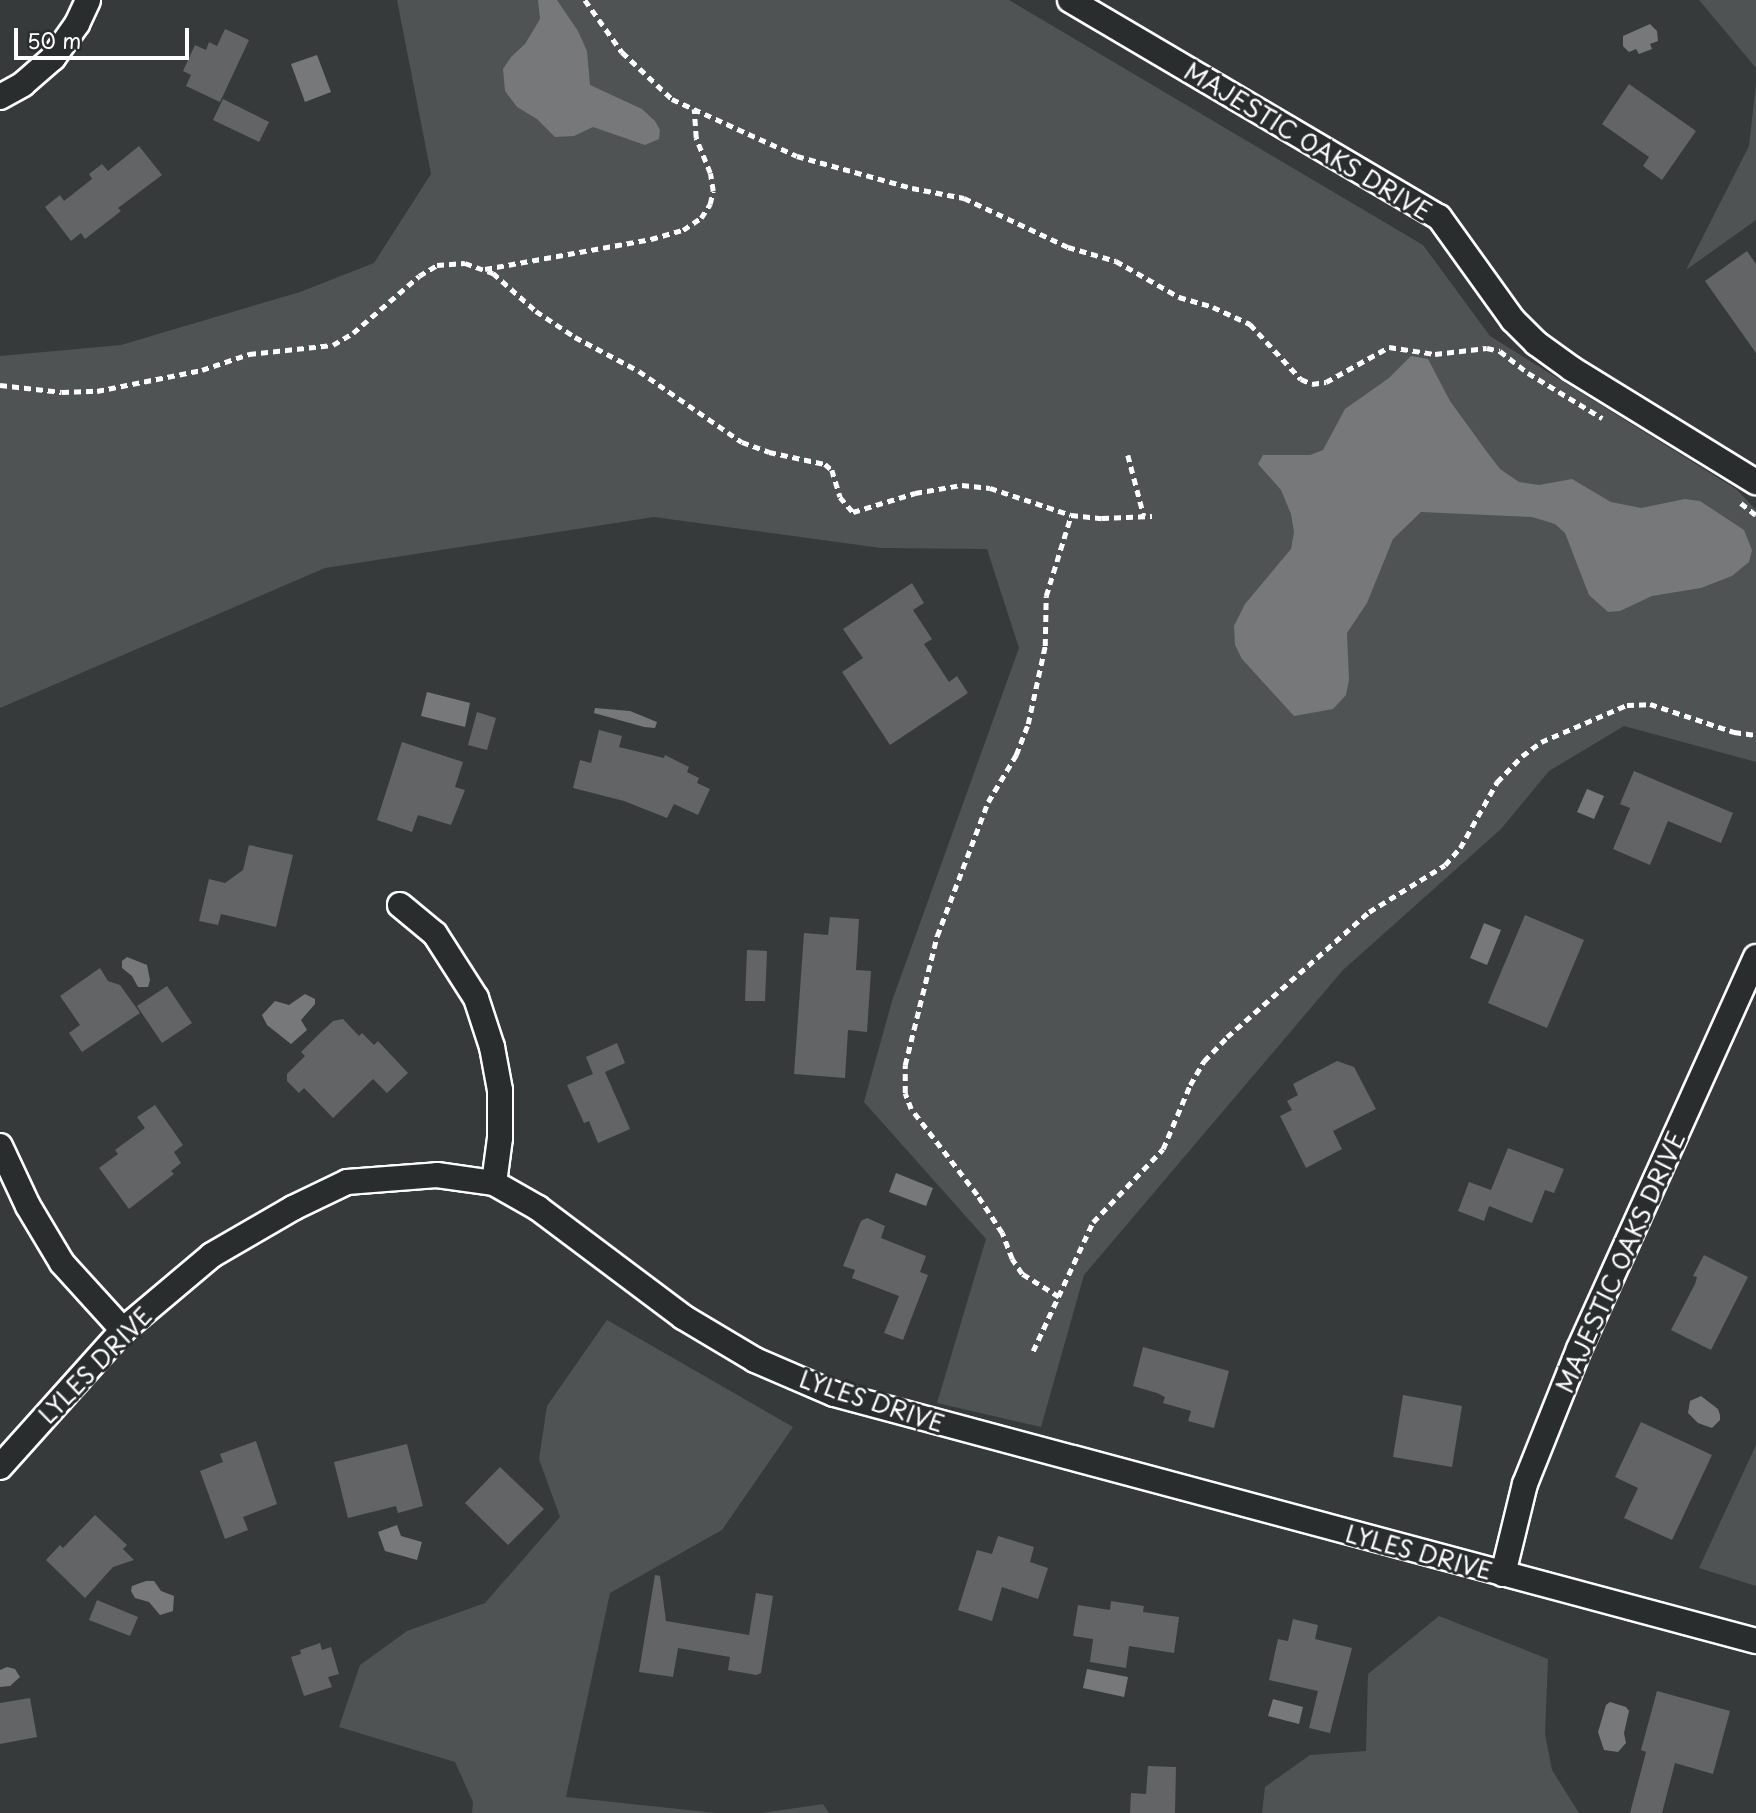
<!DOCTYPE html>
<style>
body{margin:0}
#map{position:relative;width:1756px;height:1813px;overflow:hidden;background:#373a3b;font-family:"Playpen Sans",sans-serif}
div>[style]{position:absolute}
.green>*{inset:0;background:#505354}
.water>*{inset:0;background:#767879}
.building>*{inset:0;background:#636465}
.path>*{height:4.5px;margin-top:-2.25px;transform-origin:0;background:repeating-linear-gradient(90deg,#fff 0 7px,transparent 0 12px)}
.roads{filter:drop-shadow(2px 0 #fff) drop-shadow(-2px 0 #fff) drop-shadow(0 2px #fff) drop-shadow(0 -2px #fff)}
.minor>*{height:24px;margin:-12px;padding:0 12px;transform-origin:12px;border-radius:12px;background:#2a2d2e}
span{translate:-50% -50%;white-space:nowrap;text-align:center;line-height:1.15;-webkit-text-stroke:6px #2a2d2e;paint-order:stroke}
.street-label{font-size:24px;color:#fff}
.scale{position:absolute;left:14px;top:28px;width:175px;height:32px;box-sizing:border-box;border:4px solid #fff;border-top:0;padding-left:9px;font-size:21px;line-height:24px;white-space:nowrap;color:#fff;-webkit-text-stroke:5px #2a2d2e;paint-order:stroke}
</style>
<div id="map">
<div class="green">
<div style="clip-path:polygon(397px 0,1009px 0,1423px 245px,1490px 336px,1736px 489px,1756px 510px,1756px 762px,1624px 726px,1549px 771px,1501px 829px,1343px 970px,1084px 1275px,1041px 1427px,937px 1403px,986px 1239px,864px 1102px,892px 1001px,1019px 648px,987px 549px,881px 548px,654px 517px,325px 568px,0 708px,0 356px,121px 345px,300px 292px,374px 263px,431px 174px)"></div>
<div style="clip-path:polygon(1699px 0,1756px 0,1756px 68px)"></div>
<div style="clip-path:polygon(1756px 84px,1756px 220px,1686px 270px,1749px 146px)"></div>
<div style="clip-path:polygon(607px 1320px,793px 1427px,722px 1530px,610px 1593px,566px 1797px,716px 1813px,472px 1813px,473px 1802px,455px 1762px,339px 1727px,360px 1665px,407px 1631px,485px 1603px,560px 1517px,539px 1459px,547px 1406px)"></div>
<div style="clip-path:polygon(1756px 1445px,1756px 1586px,1699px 1568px)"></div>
<div style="clip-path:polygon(1439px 1616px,1548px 1659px,1545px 1734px,1552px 1770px,1579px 1813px,1262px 1813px,1265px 1787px,1310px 1755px,1366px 1751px,1368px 1674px)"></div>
<div style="clip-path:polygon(823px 1804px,829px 1813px,762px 1813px)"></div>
</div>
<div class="water">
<div style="clip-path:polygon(538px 0,557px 0,578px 31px,587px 51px,590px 85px,642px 109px,655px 121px,660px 130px,659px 139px,645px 145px,593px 127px,574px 136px,555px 137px,537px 119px,517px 107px,505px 91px,503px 69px,511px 57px,525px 44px,540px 19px)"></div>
<div style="clip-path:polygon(1650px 24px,1657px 31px,1658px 41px,1650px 44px,1652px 49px,1639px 54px,1636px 49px,1629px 52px,1623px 46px,1623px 36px)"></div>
<div style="clip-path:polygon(317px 55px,331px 92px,305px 102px,291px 64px)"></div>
<div style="clip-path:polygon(1411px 356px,1428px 359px,1450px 401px,1487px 452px,1500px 469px,1519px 482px,1539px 485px,1572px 479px,1611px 502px,1641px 508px,1685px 499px,1700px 501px,1744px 530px,1752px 550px,1749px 562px,1732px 576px,1701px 588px,1652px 596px,1620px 611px,1608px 612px,1589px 595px,1565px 533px,1555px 524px,1532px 517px,1421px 512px,1393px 539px,1367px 603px,1347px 633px,1349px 680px,1346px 695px,1333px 709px,1294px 716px,1242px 659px,1235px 645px,1234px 626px,1245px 604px,1291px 549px,1294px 532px,1291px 514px,1281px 490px,1258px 464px,1263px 455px,1310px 455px,1323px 450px,1345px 409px,1389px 378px)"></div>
<div style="clip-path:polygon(427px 692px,470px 703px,465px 727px,421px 716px)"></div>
<div style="clip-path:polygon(595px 708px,630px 711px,657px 722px,655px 728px,644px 727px,594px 713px)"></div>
<div style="clip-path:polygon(1587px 789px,1604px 796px,1594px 819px,1577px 812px)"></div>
<div style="clip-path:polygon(1484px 923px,1501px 930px,1487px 965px,1470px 958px)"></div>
<div style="clip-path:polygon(127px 957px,147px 965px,150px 980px,148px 987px,138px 987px,132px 976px,122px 968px,122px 961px)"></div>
<div style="clip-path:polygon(305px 994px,315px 999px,315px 1004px,301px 1020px,307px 1030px,291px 1044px,267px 1025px,262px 1015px,275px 1001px,289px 1005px)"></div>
<div style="clip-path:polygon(896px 1173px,933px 1188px,926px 1206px,889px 1192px)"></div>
<div style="clip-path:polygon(1701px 1396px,1718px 1409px,1720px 1415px,1720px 1420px,1712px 1428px,1698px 1423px,1688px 1413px,1690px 1401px)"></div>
<div style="clip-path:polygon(397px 1525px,401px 1536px,422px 1542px,417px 1560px,385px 1551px,378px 1532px)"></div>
<div style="clip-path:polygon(146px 1581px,154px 1581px,161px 1591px,174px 1596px,173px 1611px,160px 1615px,149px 1602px,135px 1598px,131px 1591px,132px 1586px)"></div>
<div style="clip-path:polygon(7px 1667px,15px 1669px,20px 1677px,10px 1686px,0 1687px,0 1670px)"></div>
<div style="clip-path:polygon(1087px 1669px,1128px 1677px,1124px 1697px,1083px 1688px)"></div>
<div style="clip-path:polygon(1273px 1699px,1303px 1707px,1299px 1724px,1268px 1716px)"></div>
<div style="clip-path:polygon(1610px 1702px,1626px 1707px,1629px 1711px,1624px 1733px,1626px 1743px,1618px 1752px,1604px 1750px,1598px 1732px,1606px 1705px)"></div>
</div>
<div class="building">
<div style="clip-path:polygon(225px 29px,249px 40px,220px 102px,186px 86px,191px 75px,183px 71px,195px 45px,206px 50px,209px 42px,217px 46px)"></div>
<div style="clip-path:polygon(1629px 84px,1696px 131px,1662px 180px,1643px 166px,1649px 157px,1602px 124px)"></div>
<div style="clip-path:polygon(223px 99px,269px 122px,259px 142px,213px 120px)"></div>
<div style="clip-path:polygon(139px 146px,162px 175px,118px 208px,121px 211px,85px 239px,81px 233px,71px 241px,45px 207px,60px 195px,64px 201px,92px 179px,89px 174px,102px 164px,108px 171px)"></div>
<div style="clip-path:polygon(1747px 251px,1756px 264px,1756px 353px,1705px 281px)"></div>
<div style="clip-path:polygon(912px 583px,924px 603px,913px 610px,932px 639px,924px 644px,949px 682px,957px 676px,968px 693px,890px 745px,842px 672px,863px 658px,843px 629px)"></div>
<div style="clip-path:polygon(477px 712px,496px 718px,487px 750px,468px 745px)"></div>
<div style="clip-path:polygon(599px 730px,622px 736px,619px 747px,664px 758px,665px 755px,689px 767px,687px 772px,699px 778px,697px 783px,710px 789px,698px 815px,674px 804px,667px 818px,624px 801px,573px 788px,580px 760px,591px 763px)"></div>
<div style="clip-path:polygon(402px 742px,463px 762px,455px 787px,465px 790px,451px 825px,418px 815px,412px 832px,377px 820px)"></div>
<div style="clip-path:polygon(1634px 771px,1733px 813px,1721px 843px,1668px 821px,1650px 865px,1613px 849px,1630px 808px,1620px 804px)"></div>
<div style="clip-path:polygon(249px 845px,293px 855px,276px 927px,221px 914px,218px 925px,199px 921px,209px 879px,225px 883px,243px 870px)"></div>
<div style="clip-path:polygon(1525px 915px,1584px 940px,1547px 1028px,1488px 1003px)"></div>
<div style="clip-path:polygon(830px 917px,859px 919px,856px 970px,871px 971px,867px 1032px,848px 1030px,845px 1078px,794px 1074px,804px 933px,828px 935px)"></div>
<div style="clip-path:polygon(747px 950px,767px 951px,765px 1001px,745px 1001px)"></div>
<div style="clip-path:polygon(100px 968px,108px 981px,120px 985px,140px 1013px,82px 1052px,69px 1033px,80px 1025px,60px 996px)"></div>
<div style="clip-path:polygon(167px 986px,192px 1023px,162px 1043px,137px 1006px)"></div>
<div style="clip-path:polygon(343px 1019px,359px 1036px,362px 1033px,374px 1045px,378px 1041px,408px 1073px,387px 1093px,373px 1079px,333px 1118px,304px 1088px,299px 1093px,287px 1081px,287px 1074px,305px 1056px,301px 1052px,317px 1036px,333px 1021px)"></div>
<div style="clip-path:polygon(617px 1043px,625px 1063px,605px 1072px,630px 1129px,598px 1143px,589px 1121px,584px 1123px,567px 1085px,593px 1074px,586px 1057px)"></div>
<div style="clip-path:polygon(1337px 1061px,1354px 1067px,1376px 1109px,1333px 1131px,1342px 1149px,1306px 1168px,1280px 1116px,1292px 1110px,1287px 1101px,1298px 1095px,1293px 1084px)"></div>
<div style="clip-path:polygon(155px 1105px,183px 1145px,174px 1152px,181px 1163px,171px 1171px,174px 1174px,129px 1209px,99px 1168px,118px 1154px,115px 1150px,145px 1128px,137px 1117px)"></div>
<div style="clip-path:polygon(1508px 1148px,1564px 1169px,1554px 1193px,1545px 1190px,1532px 1223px,1489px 1206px,1484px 1221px,1458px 1211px,1469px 1182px,1491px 1190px)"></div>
<div style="clip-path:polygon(867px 1218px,885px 1226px,881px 1238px,926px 1256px,920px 1272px,928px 1275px,903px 1340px,884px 1333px,899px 1296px,852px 1278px,855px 1270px,843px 1266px,861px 1221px)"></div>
<div style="clip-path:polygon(1704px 1255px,1748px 1277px,1711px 1350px,1671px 1330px,1695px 1284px,1697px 1277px,1693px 1276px)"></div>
<div style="clip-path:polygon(1143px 1347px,1229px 1371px,1214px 1428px,1188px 1421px,1191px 1411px,1163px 1403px,1165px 1397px,1157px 1393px,1133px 1386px)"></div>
<div style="clip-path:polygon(1403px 1395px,1462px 1406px,1452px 1467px,1393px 1457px)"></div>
<div style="clip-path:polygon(1641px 1422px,1712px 1455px,1672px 1540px,1624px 1518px,1638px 1488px,1615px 1477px)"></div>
<div style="clip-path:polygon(256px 1441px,277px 1504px,243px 1517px,248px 1530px,225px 1539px,200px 1471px,223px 1462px,220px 1454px)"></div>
<div style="clip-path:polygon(407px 1444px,423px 1506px,398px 1513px,396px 1506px,348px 1518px,334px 1462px)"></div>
<div style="clip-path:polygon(500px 1467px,544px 1509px,508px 1545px,465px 1503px)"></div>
<div style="clip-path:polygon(95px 1515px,127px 1545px,123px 1549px,134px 1560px,113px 1567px,85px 1598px,46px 1560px,60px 1545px,63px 1548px)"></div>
<div style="clip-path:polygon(998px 1536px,1034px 1547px,1030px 1562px,1048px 1568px,1038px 1599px,1002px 1587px,992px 1621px,958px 1610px,977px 1550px,992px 1554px)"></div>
<div style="clip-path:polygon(655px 1575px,660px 1576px,666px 1621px,749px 1635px,756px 1593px,773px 1596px,761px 1673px,756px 1675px,728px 1670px,730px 1657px,678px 1648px,673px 1677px,639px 1672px)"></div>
<div style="clip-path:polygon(97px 1600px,138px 1617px,130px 1636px,89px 1620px)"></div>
<div style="clip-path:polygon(1111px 1601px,1144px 1606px,1143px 1612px,1179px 1617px,1174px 1653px,1129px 1646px,1126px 1668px,1090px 1662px,1093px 1639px,1073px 1636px,1078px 1605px,1110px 1610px)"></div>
<div style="clip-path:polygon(1293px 1619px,1318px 1625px,1315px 1639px,1352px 1648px,1330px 1733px,1309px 1728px,1318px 1691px,1269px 1680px,1278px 1639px,1288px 1641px)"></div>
<div style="clip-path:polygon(320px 1643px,322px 1650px,331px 1647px,339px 1674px,328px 1677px,332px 1687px,304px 1696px,291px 1657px,301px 1654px,300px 1650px)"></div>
<div style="clip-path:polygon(1657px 1691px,1730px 1711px,1713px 1774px,1675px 1763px,1662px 1813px,1630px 1813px,1646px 1752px,1641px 1750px)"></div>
<div style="clip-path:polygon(30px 1698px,37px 1737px,0 1744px,0 1703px)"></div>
<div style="clip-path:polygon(1148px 1766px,1176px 1767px,1175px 1813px,1130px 1813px,1131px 1793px,1146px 1794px)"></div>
</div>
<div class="path">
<div style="left:585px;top:0;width:64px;rotate:54.6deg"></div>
<div style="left:622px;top:52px;width:69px;rotate:43.2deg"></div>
<div style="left:672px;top:99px;width:137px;rotate:24.5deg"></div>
<div style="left:797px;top:156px;width:119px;rotate:15.5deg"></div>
<div style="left:912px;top:188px;width:53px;rotate:10.9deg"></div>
<div style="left:964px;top:198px;width:115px;rotate:25.2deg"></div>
<div style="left:1068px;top:247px;width:50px;rotate:16.3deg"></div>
<div style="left:1116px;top:261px;width:73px;rotate:29.7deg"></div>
<div style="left:1179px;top:297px;width:35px;rotate:16deg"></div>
<div style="left:1213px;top:307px;width:41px;rotate:24.7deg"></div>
<div style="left:1250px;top:324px;width:75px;rotate:47.2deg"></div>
<div style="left:1301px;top:379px;width:12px;rotate:24deg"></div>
<div style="left:1312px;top:384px;width:14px;rotate:-8deg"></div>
<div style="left:1326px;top:382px;width:72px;rotate:-29.1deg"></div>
<div style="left:1389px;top:347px;width:47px;rotate:8.7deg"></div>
<div style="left:1435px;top:354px;width:52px;rotate:-6.6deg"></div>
<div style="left:1487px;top:348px;width:13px;rotate:13deg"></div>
<div style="left:1500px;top:351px;width:36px;rotate:38deg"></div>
<div style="left:1528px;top:373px;width:87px;rotate:31.3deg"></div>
<div style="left:485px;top:269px;width:169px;rotate:-10.2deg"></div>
<div style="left:651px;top:239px;width:33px;rotate:-16deg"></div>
<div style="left:683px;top:230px;width:22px;rotate:-34deg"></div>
<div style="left:701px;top:218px;width:17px;rotate:-57deg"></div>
<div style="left:710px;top:204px;width:13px;rotate:-77deg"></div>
<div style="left:713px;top:191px;width:18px;rotate:-99deg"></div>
<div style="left:710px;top:173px;width:38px;rotate:-112deg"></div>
<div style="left:696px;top:138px;width:29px;rotate:-94deg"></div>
<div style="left:0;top:385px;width:62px;rotate:6.4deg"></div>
<div style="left:62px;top:392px;width:35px;rotate:-2deg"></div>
<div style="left:97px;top:391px;width:107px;rotate:-11.3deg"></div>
<div style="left:202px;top:370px;width:50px;rotate:-18.8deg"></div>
<div style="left:249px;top:354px;width:84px;rotate:-6.1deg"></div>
<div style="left:333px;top:345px;width:23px;rotate:-31deg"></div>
<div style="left:353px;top:333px;width:87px;rotate:-40.8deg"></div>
<div style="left:419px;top:276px;width:21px;rotate:-31deg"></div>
<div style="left:437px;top:265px;width:28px;rotate:-4deg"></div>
<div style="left:465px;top:263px;width:30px;rotate:20deg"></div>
<div style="left:493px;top:273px;width:57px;rotate:41.5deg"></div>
<div style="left:536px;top:311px;width:47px;rotate:33.7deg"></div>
<div style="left:575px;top:337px;width:72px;rotate:28deg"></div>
<div style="left:639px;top:371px;width:125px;rotate:34.6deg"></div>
<div style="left:742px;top:442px;width:29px;rotate:20deg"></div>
<div style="left:769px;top:452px;width:57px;rotate:12.1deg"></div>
<div style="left:825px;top:464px;width:9px;rotate:41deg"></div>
<div style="left:832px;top:470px;width:28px;rotate:73deg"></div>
<div style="left:840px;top:497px;width:20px;rotate:49deg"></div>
<div style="left:853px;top:512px;width:65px;rotate:-17deg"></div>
<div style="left:915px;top:493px;width:48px;rotate:-9.7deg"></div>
<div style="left:962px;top:485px;width:28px;rotate:6deg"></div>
<div style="left:990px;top:488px;width:85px;rotate:18.4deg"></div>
<div style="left:1071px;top:515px;width:31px;rotate:6deg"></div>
<div style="left:1102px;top:518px;width:50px;rotate:-2.3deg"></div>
<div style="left:1128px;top:455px;width:63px;rotate:75.3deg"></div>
<div style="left:1741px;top:503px;width:19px;rotate:39deg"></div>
<div style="left:1059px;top:1297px;width:44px;rotate:-148.1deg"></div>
<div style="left:1022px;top:1274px;width:18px;rotate:-124deg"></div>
<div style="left:1012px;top:1259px;width:28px;rotate:-111deg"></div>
<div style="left:1002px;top:1233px;width:45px;rotate:-123.3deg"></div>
<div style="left:977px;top:1195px;width:108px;rotate:-127.5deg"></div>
<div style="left:911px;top:1109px;width:17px;rotate:-111deg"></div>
<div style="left:905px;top:1093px;width:28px;rotate:-90deg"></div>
<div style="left:905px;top:1065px;width:133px;rotate:-76.1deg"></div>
<div style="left:937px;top:936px;width:143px;rotate:-69.2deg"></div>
<div style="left:988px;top:802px;width:55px;rotate:-59.2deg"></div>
<div style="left:1016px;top:755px;width:33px;rotate:-69deg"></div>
<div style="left:1028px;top:724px;width:80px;rotate:-77.7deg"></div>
<div style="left:1045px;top:646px;width:50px;rotate:-88.9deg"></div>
<div style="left:1046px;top:596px;width:85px;rotate:-72.8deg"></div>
<div style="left:1033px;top:1351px;width:142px;rotate:-65.1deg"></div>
<div style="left:1093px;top:1222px;width:101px;rotate:-46.2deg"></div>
<div style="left:1163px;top:1149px;width:69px;rotate:-67.1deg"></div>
<div style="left:1190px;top:1085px;width:28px;rotate:-60deg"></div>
<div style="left:1204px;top:1061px;width:33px;rotate:-46deg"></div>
<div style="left:1227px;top:1037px;width:189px;rotate:-41.4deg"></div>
<div style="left:1369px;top:912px;width:89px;rotate:-31.7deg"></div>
<div style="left:1445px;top:865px;width:23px;rotate:-49deg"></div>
<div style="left:1460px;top:848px;width:76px;rotate:-60.7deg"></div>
<div style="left:1497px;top:782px;width:36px;rotate:-46deg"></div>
<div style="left:1522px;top:756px;width:24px;rotate:-36deg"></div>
<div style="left:1541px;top:742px;width:94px;rotate:-23.3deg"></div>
<div style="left:1627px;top:705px;width:23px;rotate:-2deg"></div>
<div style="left:1650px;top:704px;width:89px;rotate:18.4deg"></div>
<div style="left:1734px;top:732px;width:22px;rotate:8deg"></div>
</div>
<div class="roads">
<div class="minor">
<div style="left:1070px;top:0;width:428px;rotate:30.5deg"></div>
<div style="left:1439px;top:217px;width:127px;rotate:54.3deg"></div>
<div style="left:1513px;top:320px;width:33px;rotate:45deg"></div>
<div style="left:1536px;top:343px;width:44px;rotate:35.8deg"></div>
<div style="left:1572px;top:369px;width:216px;rotate:31.6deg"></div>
<div style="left:0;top:97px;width:26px;rotate:-29deg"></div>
<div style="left:23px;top:84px;width:40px;rotate:-41deg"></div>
<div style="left:53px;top:58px;width:42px;rotate:-54.8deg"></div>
<div style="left:77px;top:24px;width:26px;rotate:-65deg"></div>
<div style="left:400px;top:905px;width:45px;rotate:39.6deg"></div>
<div style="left:435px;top:934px;width:76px;rotate:57.4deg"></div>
<div style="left:476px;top:998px;width:52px;rotate:71.9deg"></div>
<div style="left:492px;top:1047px;width:44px;rotate:79.5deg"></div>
<div style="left:500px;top:1090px;width:48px;rotate:90deg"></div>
<div style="left:500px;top:1138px;width:45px;rotate:97.6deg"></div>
<div style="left:0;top:1146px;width:66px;rotate:65deg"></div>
<div style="left:28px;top:1206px;width:66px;rotate:59.2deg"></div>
<div style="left:62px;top:1263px;width:91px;rotate:47.7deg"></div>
<div style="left:0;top:1467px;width:184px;rotate:-48.1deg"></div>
<div style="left:123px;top:1330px;width:116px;rotate:-40.1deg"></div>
<div style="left:212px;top:1255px;width:94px;rotate:-30.1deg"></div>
<div style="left:293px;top:1208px;width:60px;rotate:-25.7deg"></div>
<div style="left:347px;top:1182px;width:90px;rotate:-4.4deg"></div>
<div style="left:437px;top:1175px;width:58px;rotate:8deg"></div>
<div style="left:494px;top:1183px;width:51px;rotate:29.6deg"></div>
<div style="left:538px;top:1208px;width:181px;rotate:36.9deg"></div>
<div style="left:683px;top:1317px;width:84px;rotate:30.8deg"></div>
<div style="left:755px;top:1360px;width:86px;rotate:23.3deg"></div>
<div style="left:834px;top:1394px;width:955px;rotate:15deg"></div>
<div style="left:1503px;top:1574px;width:93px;rotate:-76.3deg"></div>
<div style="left:1525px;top:1484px;width:145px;rotate:-68.2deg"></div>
<div style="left:1579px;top:1349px;width:430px;rotate:-65.7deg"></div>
</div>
</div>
<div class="street-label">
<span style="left:1308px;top:141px;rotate:31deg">MAJESTIC OAKS DRIVE</span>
<span style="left:1620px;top:1262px;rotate:-66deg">MAJESTIC OAKS DRIVE</span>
<span style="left:95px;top:1365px;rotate:-46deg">LYLES DRIVE</span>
<span style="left:872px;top:1401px;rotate:18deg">LYLES DRIVE</span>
<span style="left:1419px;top:1552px;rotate:15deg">LYLES DRIVE</span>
</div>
<div class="scale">50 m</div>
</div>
